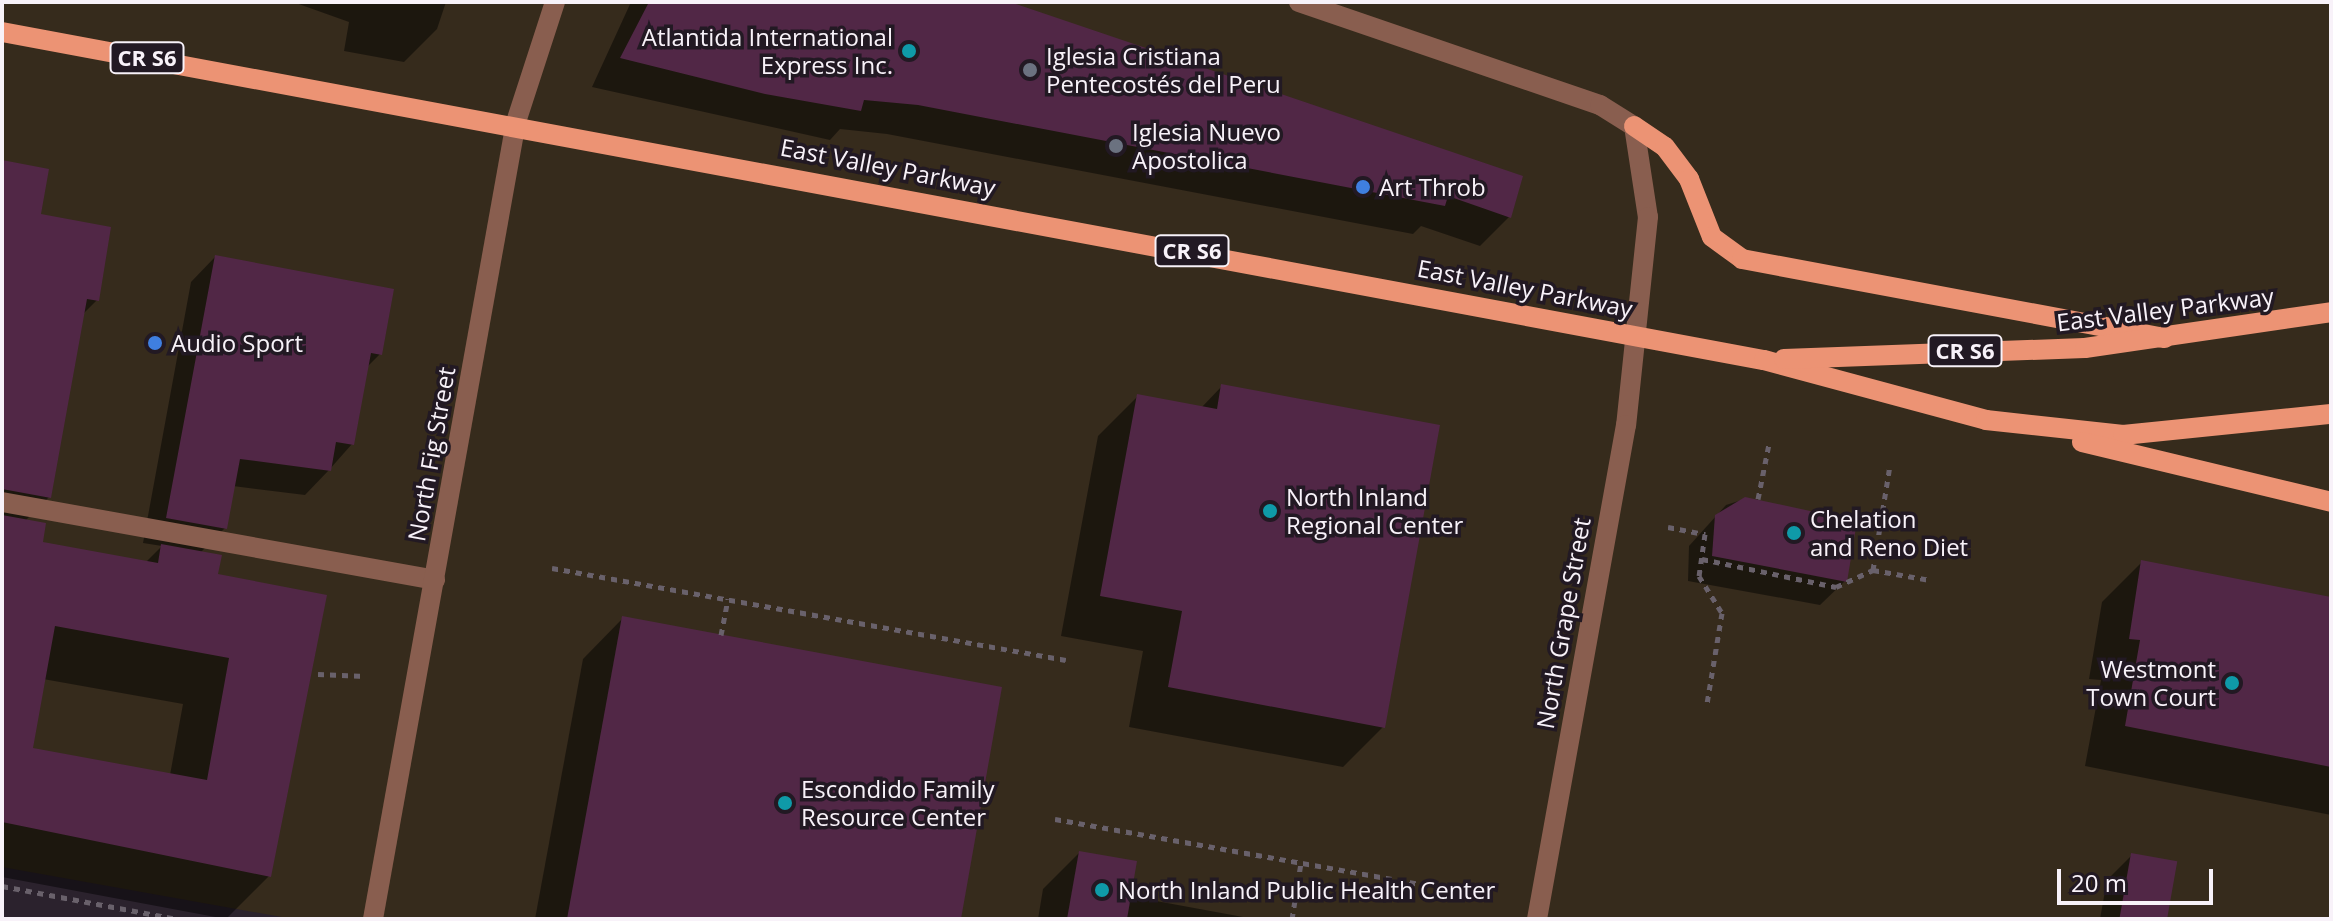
<!DOCTYPE html>
<meta charset="utf-8">
<style>
body{margin:0}
#map{position:relative;width:2333px;height:921px;overflow:hidden;background:#2b222d;font-family:"Open Sans",sans-serif}
div>[style]{position:absolute}
.commercial>*{inset:0;background:#362b1c}
.shadow>*{inset:0;background:#0007}
.building>*{inset:0;background:#512746;transform-origin:0 0}
.path>*{height:5px;margin-top:-2.5px;transform-origin:0;background:repeating-linear-gradient(90deg,#69616b 0 6px,transparent 0 12px)}
.service>*{height:20px;margin:-10px;padding:0 10px;transform-origin:10px;border-radius:10px;background:#895e4f}
.minor>*{height:20px;margin:-10px;padding:0 10px;transform-origin:10px;border-radius:10px;background:#895e4f}
.tertiary>*{height:20px;margin:-10px;padding:0 10px;transform-origin:10px;border-radius:10px;background:#895e4f}
.primary>*{height:20px;margin:-10px;padding:0 10px;transform-origin:10px;border-radius:10px;background:#ec9374}
.dots>*{width:22px;height:22px;translate:-50% -50%;box-sizing:border-box;border:4px solid #221923;border-radius:50%}
span{translate:-50% -50%;white-space:nowrap;text-align:center;line-height:1.15;-webkit-text-stroke:7px #221923;paint-order:stroke}
.shield-label span{padding:2px 6px;background:#221923;border:2px solid;border-radius:6px;-webkit-text-stroke-width:0}
.shield-label{font-size:22px;color:#f8f2f9;font-weight:700}
.poi-label{font-size:24px;color:#f8f2f9}
.right{translate:-100% -50%;text-align:right}
.left{translate:0 -50%;text-align:left}
.street-label{font-size:24px;color:#f8f2f9}
.frame{position:absolute;inset:0;border:4px solid #f8f2f9;pointer-events:none}
.scale{position:absolute;left:2057px;top:869px;width:156px;height:36px;box-sizing:border-box;border:4px solid #f8f2f9;border-top:0;padding-left:10px;font-size:24px;line-height:28px;white-space:nowrap;color:#f8f2f9;-webkit-text-stroke:6px #221923;paint-order:stroke}
</style>
<div id="map">
<div class="commercial">
<i style="clip-path:polygon(2px 2px,2331px 2px,2331px 919px,293px 919px,2px 867px)"></i>
</div>
<div class="shadow">
<i style="clip-path:polygon(293px 2px,446px 2px,437px 29px,404px 62px,344px 51px,349px 22px)"></i>
<i style="clip-path:polygon(631px 2px,999px 2px,1509px 217px,1480px 246px,1421px 226px,1413px 234px,887px 134px,840px 129px,830px 140px,592px 87px)"></i>
<i style="clip-path:polygon(evenodd,2px 162px,97px 300px,82px 315px,49px 497px,25px 521px,40px 544px,145px 563px,162px 546px,143px 543px,191px 282px,215px 257px,380px 354px,366px 368px,352px 444px,329px 470px,305px 495px,233px 486px,225px 528px,200px 553px,215px 576px,269px 876px,226px 919px,2px 877px,2px 162px,43px 679px,183px 704px,170px 775px,31px 749px,43px 679px)"></i>
<i style="clip-path:polygon(1222px 386px,1383px 727px,1343px 767px,1129px 727px,1143px 651px,1061px 636px,1098px 436px,1138px 396px,1201px 408px)"></i>
<i style="clip-path:polygon(1745px 499px,1845px 581px,1820px 605px,1688px 581px,1689px 546px,1726px 505px)"></i>
<i style="clip-path:polygon(2142px 562px,2331px 599px,2331px 815px,2085px 766px,2101px 680px,2089px 679px,2102px 602px)"></i>
<i style="clip-path:polygon(623px 618px,959px 919px,535px 919px,583px 659px)"></i>
<i style="clip-path:polygon(1079px 853px,1129px 896px,1254px 919px,1038px 919px,1043px 889px)"></i>
<i style="clip-path:polygon(2132px 855px,2167px 919px,2100px 919px,2107px 880px)"></i>
</div>
<div class="building">
<i style="clip-path:polygon(649px 2px,1010px 2px,1523px 176px,1511px 218px,1448px 196px,1445px 206px,918px 105px,864px 100px,861px 111px,765px 94px,620px 58px)"></i>
<i style="clip-path:polygon(2px 160px,49px 169px,41px 214px,111px 227px,99px 301px,87px 299px,51px 498px,2px 489px)"></i>
<i style="clip-path:polygon(215px 255px,394px 289px,382px 355px,371px 353px,354px 445px,336px 442px,331px 471px,240px 459px,227px 529px,166px 518px)"></i>
<i style="clip-path:polygon(1221px 384px,1440px 425px,1385px 728px,1168px 687px,1182px 611px,1100px 596px,1137px 394px,1217px 409px)"></i>
<i style="clip-path:polygon(1745px 497px,1857px 521px,1847px 582px,1712px 556px,1715px 515px)"></i>
<i style="clip-path:polygon(evenodd,2px 515px,46px 523px,43px 542px,158px 563px,161px 544px,222px 555px,218px 574px,327px 595px,271px 877px,2px 822px,2px 515px,55px 626px,229px 658px,207px 780px,33px 748px,55px 626px)"></i>
<i style="clip-path:polygon(2141px 560px,2331px 597px,2331px 767px,2125px 726px,2140px 640px,2129px 639px)"></i>
<i style="clip-path:polygon(622px 616px,1002px 687px,961px 919px,567px 919px)"></i>
<i style="clip-path:polygon(1079px 851px,1137px 861px,1127px 919px,1067px 919px)"></i>
<i style="left:2131px;top:853px;width:47px;height:67px;rotate:10deg"></i>
</div>
<div class="path">
<i style="left:1758px;top:499px;width:56px;rotate:-78.7deg"></i>
<i style="left:1668px;top:527px;width:38px;rotate:11deg"></i>
<i style="left:1705px;top:534px;width:42px;rotate:98.1deg"></i>
<i style="left:1699px;top:576px;width:44px;rotate:58.1deg"></i>
<i style="left:1722px;top:613px;width:92px;rotate:99.4deg"></i>
<i style="left:1702px;top:559px;width:137px;rotate:11.8deg"></i>
<i style="left:1836px;top:587px;width:41px;rotate:-24.7deg"></i>
<i style="left:1873px;top:570px;width:58px;rotate:10deg"></i>
<i style="left:552px;top:568px;width:522px;rotate:10.15deg"></i>
<i style="left:1873px;top:570px;width:106px;rotate:-80.8deg"></i>
<i style="left:721px;top:635px;width:37px;rotate:-79deg"></i>
<i style="left:318px;top:674px;width:47px;rotate:2.4deg"></i>
<i style="left:1055px;top:819px;width:382px;rotate:10.1deg"></i>
<i style="left:2px;top:886px;width:178px;rotate:10.7deg"></i>
<i style="left:1292px;top:919px;width:57px;rotate:-80.9deg"></i>
</div>
<div class="service">
<i style="left:2px;top:502px;width:440px;rotate:10.2deg"></i>
</div>
<div class="minor">
<i style="left:1299px;top:2px;width:318px;rotate:18.9deg"></i>
<i style="left:1600px;top:105px;width:40px;rotate:32deg"></i>
<i style="left:1634px;top:126px;width:92px;rotate:81.3deg"></i>
<i style="left:1648px;top:217px;width:209px;rotate:96deg"></i>
<i style="left:1626px;top:425px;width:502px;rotate:100.21deg"></i>
</div>
<div class="tertiary">
<i style="left:373px;top:919px;width:810px;rotate:-79.83deg"></i>
<i style="left:516px;top:122px;width:126px;rotate:-72deg"></i>
</div>
<div class="primary">
<i style="left:2px;top:32px;width:1792px;rotate:10.55deg"></i>
<i style="left:1764px;top:360px;width:230px;rotate:15.1deg"></i>
<i style="left:1986px;top:420px;width:138px;rotate:6.2deg"></i>
<i style="left:2123px;top:435px;width:209px;rotate:-5.8deg"></i>
<i style="left:1634px;top:126px;width:37px;rotate:34deg"></i>
<i style="left:1665px;top:147px;width:40px;rotate:53deg"></i>
<i style="left:1689px;top:179px;width:62px;rotate:68.4deg"></i>
<i style="left:1712px;top:237px;width:37px;rotate:36deg"></i>
<i style="left:1742px;top:259px;width:430px;rotate:10.6deg"></i>
<i style="left:1784px;top:359px;width:301px;rotate:-2.1deg"></i>
<i style="left:2085px;top:348px;width:249px;rotate:-8.3deg"></i>
<i style="left:2082px;top:442px;width:256px;rotate:13.5deg"></i>
</div>
<div class="dots">
<i style="left:909px;top:51px;background:#0f9aa8"></i>
<i style="left:1030px;top:70px;background:#6b7280"></i>
<i style="left:1116px;top:146px;background:#6b7280"></i>
<i style="left:1363px;top:187px;background:#3f7fe0"></i>
<i style="left:155px;top:343px;background:#3f7fe0"></i>
<i style="left:1270px;top:511px;background:#0f9aa8"></i>
<i style="left:1794px;top:533px;background:#0f9aa8"></i>
<i style="left:2232px;top:683px;background:#0f9aa8"></i>
<i style="left:785px;top:803px;background:#0f9aa8"></i>
<i style="left:1102px;top:890px;background:#0f9aa8"></i>
</div>
<div class="shield-label">
<span style="left:147px;top:58px">CR S6</span>
<span style="left:1192px;top:251px">CR S6</span>
<span style="left:1965px;top:351px">CR S6</span>
</div>
<div class="poi-label">
<span class="right" style="left:893px;top:51px">Atlantida International<br>Express Inc.</span>
<span class="left" style="left:1046px;top:70px">Iglesia Cristiana<br>Pentecostés del Peru</span>
<span class="left" style="left:1132px;top:146px">Iglesia Nuevo<br>Apostolica</span>
<span class="left" style="left:1379px;top:187px">Art Throb</span>
<span class="left" style="left:171px;top:343px">Audio Sport</span>
<span class="left" style="left:1286px;top:511px">North Inland<br>Regional Center</span>
<span class="left" style="left:1810px;top:533px">Chelation<br>and Reno Diet</span>
<span class="right" style="left:2216px;top:683px">Westmont<br>Town Court</span>
<span class="left" style="left:801px;top:803px">Escondido Family<br>Resource Center</span>
<span class="left" style="left:1118px;top:890px">North Inland Public Health Center</span>
</div>
<div class="street-label">
<span style="left:888px;top:167px;rotate:11deg">East Valley Parkway</span>
<span style="left:1525px;top:288px;rotate:11deg">East Valley Parkway</span>
<span style="left:2165px;top:309px;rotate:-7deg">East Valley Parkway</span>
<span style="left:431px;top:454px;rotate:-80deg">North Fig Street</span>
<span style="left:1563px;top:623px;rotate:-80deg">North Grape Street</span>
</div>
<div class="frame"></div>
<div class="scale">20 m</div>
</div>
